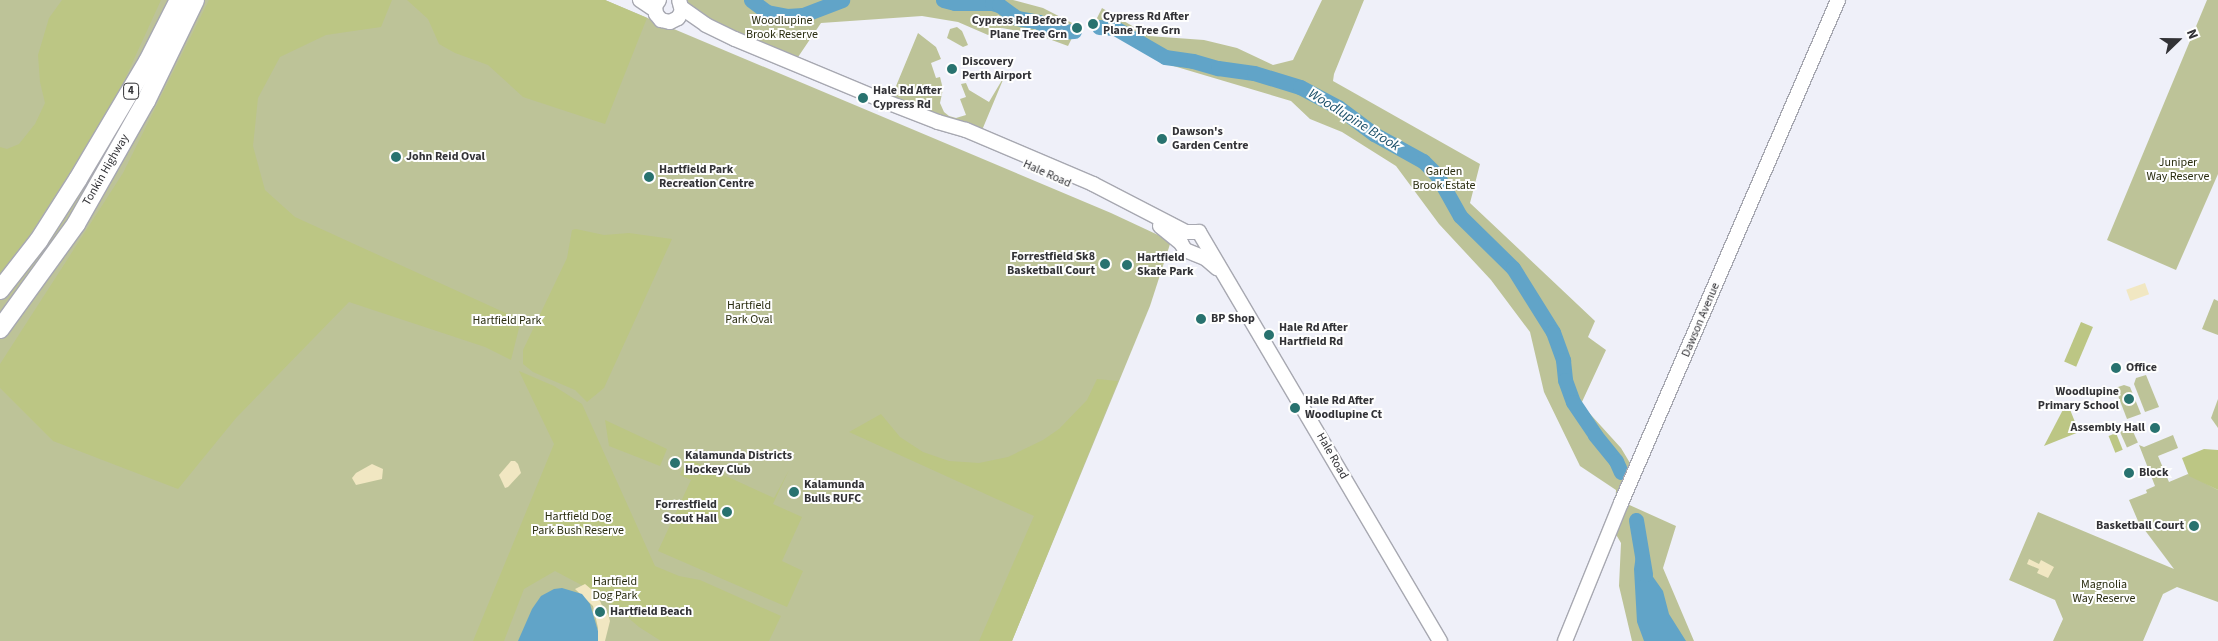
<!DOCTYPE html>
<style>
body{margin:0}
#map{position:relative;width:2218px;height:641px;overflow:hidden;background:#eff0f9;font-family:"Source Sans 3",sans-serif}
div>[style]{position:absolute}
.green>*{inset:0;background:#bdc398;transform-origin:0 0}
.forest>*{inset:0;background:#bcc684;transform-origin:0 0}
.sand>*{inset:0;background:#f1e7c2;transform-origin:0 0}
.water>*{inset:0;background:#61a4c8}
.river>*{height:15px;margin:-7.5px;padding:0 7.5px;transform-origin:7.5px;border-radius:7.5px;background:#61a4c8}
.roads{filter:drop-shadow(1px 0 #a7a8b1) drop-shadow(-1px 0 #a7a8b1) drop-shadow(0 1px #a7a8b1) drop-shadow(0 -1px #a7a8b1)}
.secondary>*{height:14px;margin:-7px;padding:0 7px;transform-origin:7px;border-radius:7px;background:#fff}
.highway>*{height:18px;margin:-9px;padding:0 9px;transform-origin:9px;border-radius:9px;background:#fff}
.dots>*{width:14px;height:14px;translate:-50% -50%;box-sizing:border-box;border:2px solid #fefefe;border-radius:50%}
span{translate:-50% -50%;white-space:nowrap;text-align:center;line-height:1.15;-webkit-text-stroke:4px #fefefe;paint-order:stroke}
.shield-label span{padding:1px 4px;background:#fefefe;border:1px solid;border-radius:4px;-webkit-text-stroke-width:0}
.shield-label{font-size:11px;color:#323236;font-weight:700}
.poi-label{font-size:12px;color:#323236;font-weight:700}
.left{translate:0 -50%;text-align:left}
.right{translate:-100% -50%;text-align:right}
.park-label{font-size:12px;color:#2a2d10}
.street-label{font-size:12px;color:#323236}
.water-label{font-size:14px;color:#194e68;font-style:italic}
.north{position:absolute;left:2153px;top:15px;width:50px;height:50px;-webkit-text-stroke:4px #fefefe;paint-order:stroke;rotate:68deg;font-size:14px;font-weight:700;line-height:20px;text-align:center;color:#323236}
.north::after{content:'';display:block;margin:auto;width:18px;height:22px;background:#323236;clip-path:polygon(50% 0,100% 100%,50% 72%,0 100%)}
</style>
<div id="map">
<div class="green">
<i style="clip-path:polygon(0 0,605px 0,1111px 213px,1171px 241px,1150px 306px,1012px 641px,0 641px)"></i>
<i style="clip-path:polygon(679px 0,1013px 0,1043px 8px,1078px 26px,1068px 46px,1038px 35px,1002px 28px,988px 35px,958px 22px,922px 16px,821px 23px,794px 63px,735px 39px)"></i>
<i style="clip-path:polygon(1322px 0,1364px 0,1334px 74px,1333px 81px,1480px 164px,1470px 203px,1595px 321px,1588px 337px,1606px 350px,1581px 404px,1621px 448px,1636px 473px,1625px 503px,1676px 526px,1663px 568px,1694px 641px,1632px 641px,1619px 586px,1621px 543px,1614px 531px,1616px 490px,1580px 466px,1544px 392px,1530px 332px,1491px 280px,1439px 224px,1396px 166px,1342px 132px,1310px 119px,1291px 101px,1160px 62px,1131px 45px,1096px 20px,1102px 8px,1149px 36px,1204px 40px,1237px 48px,1273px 65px,1293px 60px)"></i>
<i style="clip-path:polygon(2207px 0,2218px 0,2218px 174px,2176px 270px,2107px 240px)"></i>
<i style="clip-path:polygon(957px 27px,962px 31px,968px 45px,963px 47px,947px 38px,950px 29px)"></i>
<i style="clip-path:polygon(918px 33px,936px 47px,941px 59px,931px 63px,936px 78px,940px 77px,943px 89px,940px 103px,944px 112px,949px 116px,956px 118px,966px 115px,960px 99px,966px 97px,961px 84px,966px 83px,969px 90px,989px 102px,1005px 75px,980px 135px,889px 103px)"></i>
<i style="clip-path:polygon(2214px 299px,2218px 301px,2218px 335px,2202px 329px)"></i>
<i style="clip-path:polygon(2146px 375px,2159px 407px,2145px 412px,2134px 384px,2136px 378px)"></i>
<i style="clip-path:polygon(2124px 385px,2130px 387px,2141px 414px,2127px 419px,2115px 388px)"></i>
<i style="clip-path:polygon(2218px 399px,2218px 428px,2211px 418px)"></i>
<i style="left:2131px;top:427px;width:17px;height:12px;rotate:66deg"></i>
<i style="clip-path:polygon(2173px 435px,2178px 448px,2158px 456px,2169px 482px,2188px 474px,2218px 490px,2218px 602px,2177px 587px,2163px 594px,2143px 641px,2053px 641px,2063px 619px,2055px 600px,2009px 580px,2038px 512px,2174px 569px,2138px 521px,2129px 500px,2147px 493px,2146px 490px,2155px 486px,2139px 445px,2144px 447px)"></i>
</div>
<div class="forest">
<i style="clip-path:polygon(62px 0,161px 0,114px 103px,17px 255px,0 275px,0 147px,7px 149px,19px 144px,35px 124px,45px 103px,40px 82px,38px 55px,49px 18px)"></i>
<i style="clip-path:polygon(209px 0,392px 0,381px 27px,326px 35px,280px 57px,258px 98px,253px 146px,265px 190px,295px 217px,521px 320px,511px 360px,485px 347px,349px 302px,236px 418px,178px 489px,53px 441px,0 388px,0 364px,123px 173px)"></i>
<i style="clip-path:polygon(407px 0,605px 0,647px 18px,605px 124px,523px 97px,488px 65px,455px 53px,439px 44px,428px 19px)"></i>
<i style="clip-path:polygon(576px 229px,604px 235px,629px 233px,672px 239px,604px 388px,587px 402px,575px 390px,533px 372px,523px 364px,523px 350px,567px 258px,572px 230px)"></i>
<i style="left:2081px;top:322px;width:13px;height:43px;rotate:23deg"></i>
<i style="clip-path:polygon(519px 371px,554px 386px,582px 404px,655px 566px,679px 576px,700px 580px,781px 616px,769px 641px,661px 641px,639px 627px,604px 597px,555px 571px,524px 589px,504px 641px,473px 641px,554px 444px)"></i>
<i style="clip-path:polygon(1097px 379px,1118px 381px,1012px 641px,979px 641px,1034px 516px,849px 432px,881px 414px,900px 437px,923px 452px,949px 461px,979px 463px,1008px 457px,1043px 440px,1059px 429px,1087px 400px)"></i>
<i style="clip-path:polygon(2067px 402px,2079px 432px,2044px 446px)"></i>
<i style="clip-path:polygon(605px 420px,667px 449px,660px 466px,609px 446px)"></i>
<i style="left:2116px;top:433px;width:18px;height:8px;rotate:68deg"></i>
<i style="clip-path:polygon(2204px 449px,2218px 450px,2218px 490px,2189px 476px,2182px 458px)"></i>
<i style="clip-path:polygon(687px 458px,774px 498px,789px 470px,773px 504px,802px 517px,782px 561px,803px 571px,787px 607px,658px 551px,691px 480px,680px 475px)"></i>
</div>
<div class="sand">
<i style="left:2145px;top:283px;width:12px;height:20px;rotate:70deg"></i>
<i style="clip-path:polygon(511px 461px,515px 461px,518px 464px,521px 473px,508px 487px,505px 488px,499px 475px)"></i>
<i style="clip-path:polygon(372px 464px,383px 469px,382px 479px,356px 485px,352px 478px,356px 473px)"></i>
<i style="clip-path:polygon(2029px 559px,2039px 564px,2041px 560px,2054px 567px,2048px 578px,2037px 573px,2039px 569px,2027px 564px)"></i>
<i style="clip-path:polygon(585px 584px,597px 594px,604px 610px,608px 614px,610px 621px,605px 641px,595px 641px,598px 628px,593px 606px,575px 589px)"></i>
</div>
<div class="water">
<i style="clip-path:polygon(1645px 553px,1651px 574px,1663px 591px,1669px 614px,1686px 641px,1644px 641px,1637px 622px,1634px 569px,1636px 555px)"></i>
<i style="clip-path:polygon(562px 588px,582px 594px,590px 604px,598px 631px,598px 641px,518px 641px,532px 609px,541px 596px,554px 589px)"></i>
</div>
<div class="river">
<i style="left:751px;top:0;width:20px;rotate:37deg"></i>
<i style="left:767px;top:12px;width:20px;rotate:11deg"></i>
<i style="left:787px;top:16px;width:16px;rotate:-4deg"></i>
<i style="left:803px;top:15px;width:42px;rotate:-21deg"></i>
<i style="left:943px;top:0;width:12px;rotate:14deg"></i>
<i style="left:955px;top:3px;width:37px"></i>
<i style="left:992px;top:3px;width:7px;rotate:16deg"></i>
<i style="left:999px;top:5px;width:22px;rotate:36deg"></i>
<i style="left:1017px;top:18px;width:22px;rotate:10deg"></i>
<i style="left:1039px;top:22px;width:21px;rotate:29deg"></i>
<i style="left:1057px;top:32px;width:17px;rotate:-3deg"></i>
<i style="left:1099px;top:27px;width:16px;rotate:4deg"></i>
<i style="left:1115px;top:28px;width:58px;rotate:30.1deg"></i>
<i style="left:1165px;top:57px;width:28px;rotate:8deg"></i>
<i style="left:1193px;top:61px;width:26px;rotate:16deg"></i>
<i style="left:1218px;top:68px;width:36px;rotate:8deg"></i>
<i style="left:1254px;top:73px;width:48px;rotate:16.9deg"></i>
<i style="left:1300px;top:87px;width:43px;rotate:27.8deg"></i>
<i style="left:1338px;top:107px;width:45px;rotate:36.9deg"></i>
<i style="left:1374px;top:134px;width:56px;rotate:28.9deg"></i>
<i style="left:1423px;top:161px;width:20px;rotate:45deg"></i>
<i style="left:1437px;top:175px;width:47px;rotate:60.7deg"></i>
<i style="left:1460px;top:216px;width:74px;rotate:44.5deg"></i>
<i style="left:1513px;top:268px;width:75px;rotate:58deg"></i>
<i style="left:1553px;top:332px;width:30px;rotate:70deg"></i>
<i style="left:1563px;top:360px;width:20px;rotate:84deg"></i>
<i style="left:1565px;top:380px;width:23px;rotate:70deg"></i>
<i style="left:1573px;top:402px;width:40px;rotate:56deg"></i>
<i style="left:1595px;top:435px;width:33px;rotate:51deg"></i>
<i style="left:1616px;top:461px;width:12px;rotate:66deg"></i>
<i style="left:1636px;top:520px;width:55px;rotate:80.5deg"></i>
</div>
<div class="roads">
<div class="secondary">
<i style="left:640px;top:0;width:18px;rotate:34deg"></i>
<i style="left:659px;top:0;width:7px;rotate:124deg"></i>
<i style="left:655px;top:6px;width:8px;rotate:83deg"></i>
<i style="left:656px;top:14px;width:8px;rotate:50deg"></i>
<i style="left:661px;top:20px;width:9px;rotate:13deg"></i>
<i style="left:670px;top:22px;width:9px;rotate:-27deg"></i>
<i style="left:678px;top:18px;width:8px;rotate:-60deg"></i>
<i style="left:682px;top:11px;width:11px;rotate:-105deg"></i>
<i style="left:682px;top:8px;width:29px;rotate:35deg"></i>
<i style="left:706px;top:25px;width:32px;rotate:26deg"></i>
<i style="left:735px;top:39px;width:161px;rotate:22.6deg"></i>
<i style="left:884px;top:101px;width:58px;rotate:21.3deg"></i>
<i style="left:938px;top:122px;width:29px;rotate:16deg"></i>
<i style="left:966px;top:130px;width:138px;rotate:23deg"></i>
<i style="left:1093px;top:184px;width:105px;rotate:27.3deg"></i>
<i style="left:1186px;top:232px;width:13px"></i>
<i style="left:1199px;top:232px;width:475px;rotate:59.5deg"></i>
<i style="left:1160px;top:226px;width:27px;rotate:39deg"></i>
<i style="left:1181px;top:243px;width:8px;rotate:60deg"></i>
<i style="left:1185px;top:250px;width:22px;rotate:22deg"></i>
<i style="left:1205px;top:258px;width:16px;rotate:40deg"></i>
<i style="left:1565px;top:641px;width:149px;rotate:-67.9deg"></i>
<i style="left:1621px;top:503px;width:548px;rotate:-66.66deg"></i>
</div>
<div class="highway">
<i style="left:0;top:290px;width:63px;rotate:-52deg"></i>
<i style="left:39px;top:240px;width:72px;rotate:-57.4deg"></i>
<i style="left:78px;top:179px;width:137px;rotate:-59.3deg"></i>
<i style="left:148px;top:61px;width:68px;rotate:-63.1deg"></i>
<i style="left:0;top:329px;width:130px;rotate:-54.1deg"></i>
<i style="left:76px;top:224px;width:142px;rotate:-60.4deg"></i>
<i style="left:146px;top:101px;width:112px;rotate:-64.1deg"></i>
</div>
</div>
<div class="dots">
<i style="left:1093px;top:24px;background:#28726f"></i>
<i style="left:1077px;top:28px;background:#28726f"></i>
<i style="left:952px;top:69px;background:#28726f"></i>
<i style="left:863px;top:98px;background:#28726f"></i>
<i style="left:1162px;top:139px;background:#28726f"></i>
<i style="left:396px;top:157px;background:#28726f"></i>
<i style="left:649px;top:177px;background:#28726f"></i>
<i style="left:1105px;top:264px;background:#28726f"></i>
<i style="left:1127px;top:265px;background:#28726f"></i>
<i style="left:1201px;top:319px;background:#28726f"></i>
<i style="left:1269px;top:335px;background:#28726f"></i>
<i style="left:2116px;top:368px;background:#28726f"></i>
<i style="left:2129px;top:399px;background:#28726f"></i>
<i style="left:1295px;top:408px;background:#28726f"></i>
<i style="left:2155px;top:428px;background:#28726f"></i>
<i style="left:675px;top:463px;background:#28726f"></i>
<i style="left:2129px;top:473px;background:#28726f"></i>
<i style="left:794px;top:492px;background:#28726f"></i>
<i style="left:727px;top:512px;background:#28726f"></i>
<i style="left:2194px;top:526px;background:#28726f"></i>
<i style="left:600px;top:612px;background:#28726f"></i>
</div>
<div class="shield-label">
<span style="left:131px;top:91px">4</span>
</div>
<div class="poi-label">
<span class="left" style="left:1103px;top:24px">Cypress Rd After<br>Plane Tree Grn</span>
<span class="right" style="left:1067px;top:28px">Cypress Rd Before<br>Plane Tree Grn</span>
<span class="left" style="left:962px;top:69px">Discovery<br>Perth Airport</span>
<span class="left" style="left:873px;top:98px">Hale Rd After<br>Cypress Rd</span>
<span class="left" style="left:1172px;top:139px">Dawson's<br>Garden Centre</span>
<span class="left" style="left:406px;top:157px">John Reid Oval</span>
<span class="left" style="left:659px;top:177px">Hartfield Park<br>Recreation Centre</span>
<span class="right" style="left:1095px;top:264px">Forrestfield Sk8<br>Basketball Court</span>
<span class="left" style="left:1137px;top:265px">Hartfield<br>Skate Park</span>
<span class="left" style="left:1211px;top:319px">BP Shop</span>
<span class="left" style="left:1279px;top:335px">Hale Rd After<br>Hartfield Rd</span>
<span class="left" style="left:2126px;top:368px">Office</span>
<span class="right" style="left:2119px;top:399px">Woodlupine<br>Primary School</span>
<span class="left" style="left:1305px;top:408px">Hale Rd After<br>Woodlupine Ct</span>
<span class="right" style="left:2145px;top:428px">Assembly Hall</span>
<span class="left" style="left:685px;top:463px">Kalamunda Districts<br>Hockey Club</span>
<span class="left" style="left:2139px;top:473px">Block</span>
<span class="left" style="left:804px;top:492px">Kalamunda<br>Bulls RUFC</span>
<span class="right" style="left:717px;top:512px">Forrestfield<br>Scout Hall</span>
<span class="right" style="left:2184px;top:526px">Basketball Court</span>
<span class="left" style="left:610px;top:612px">Hartfield Beach</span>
</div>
<div class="park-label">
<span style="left:782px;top:28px">Woodlupine<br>Brook Reserve</span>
<span style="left:2178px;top:170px">Juniper<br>Way Reserve</span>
<span style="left:1444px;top:179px">Garden<br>Brook Estate</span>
<span style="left:749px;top:313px">Hartfield<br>Park Oval</span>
<span style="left:507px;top:321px">Hartfield Park</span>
<span style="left:578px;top:524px">Hartfield Dog<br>Park Bush Reserve</span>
<span style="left:615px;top:589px">Hartfield<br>Dog Park</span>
<span style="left:2104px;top:592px">Magnolia<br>Way Reserve</span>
</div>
<div class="street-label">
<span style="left:106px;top:170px;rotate:-60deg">Tonkin Highway</span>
<span style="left:1047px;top:174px;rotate:24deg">Hale Road</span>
<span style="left:1701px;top:320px;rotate:-67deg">Dawson Avenue</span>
<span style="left:1332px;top:456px;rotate:60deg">Hale Road</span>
</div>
<div class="water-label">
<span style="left:1354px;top:120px;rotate:32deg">Woodlupine Brook</span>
</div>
<div class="north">N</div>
</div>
